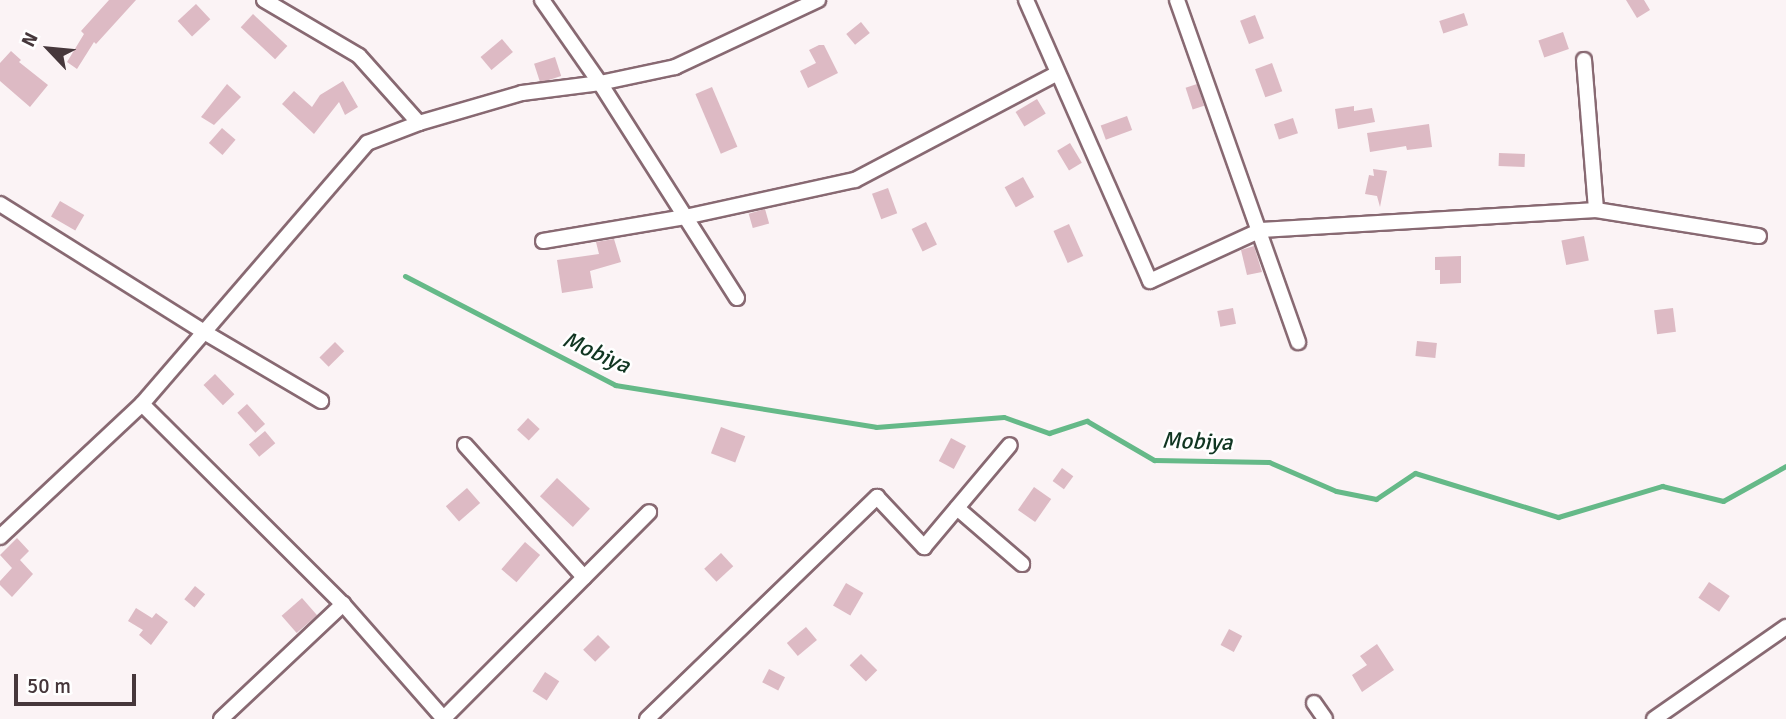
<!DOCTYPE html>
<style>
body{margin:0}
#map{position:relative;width:1786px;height:719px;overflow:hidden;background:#fbf3f5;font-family:Signika,sans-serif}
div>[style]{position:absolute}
.stream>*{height:5px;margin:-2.5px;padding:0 2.5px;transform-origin:2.5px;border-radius:2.5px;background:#65b988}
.building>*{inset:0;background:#ddbac4;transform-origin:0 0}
.roads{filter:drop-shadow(2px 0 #886972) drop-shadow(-2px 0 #886972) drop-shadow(0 2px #886972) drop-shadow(0 -2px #886972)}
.street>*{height:14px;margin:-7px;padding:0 7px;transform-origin:7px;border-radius:7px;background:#fff}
span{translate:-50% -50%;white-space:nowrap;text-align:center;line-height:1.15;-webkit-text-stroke:5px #fff;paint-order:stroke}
.water-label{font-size:23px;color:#113622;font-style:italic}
.north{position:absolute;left:14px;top:14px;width:70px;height:70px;-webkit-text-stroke:5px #fff;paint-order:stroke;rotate:296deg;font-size:19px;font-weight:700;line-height:28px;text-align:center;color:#46373b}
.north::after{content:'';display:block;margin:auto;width:24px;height:32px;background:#46373b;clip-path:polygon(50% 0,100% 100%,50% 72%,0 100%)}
.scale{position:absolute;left:14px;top:674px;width:122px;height:32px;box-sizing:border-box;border:4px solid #46373b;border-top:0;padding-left:9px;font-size:21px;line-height:24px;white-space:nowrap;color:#46373b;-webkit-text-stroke:5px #fff;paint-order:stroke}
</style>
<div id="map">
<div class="stream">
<i style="left:405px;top:276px;width:237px;rotate:27.4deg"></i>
<i style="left:615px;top:385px;width:264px;rotate:9.1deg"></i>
<i style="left:876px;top:427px;width:128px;rotate:-4.5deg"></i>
<i style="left:1004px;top:417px;width:48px;rotate:19.6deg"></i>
<i style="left:1049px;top:433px;width:40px;rotate:-18deg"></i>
<i style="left:1087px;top:421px;width:78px;rotate:30.2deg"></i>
<i style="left:1154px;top:460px;width:115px;rotate:1deg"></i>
<i style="left:1269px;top:462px;width:73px;rotate:23.4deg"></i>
<i style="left:1336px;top:491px;width:41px;rotate:11.3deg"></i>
<i style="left:1376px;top:499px;width:47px;rotate:-33.7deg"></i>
<i style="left:1415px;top:473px;width:150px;rotate:17.1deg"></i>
<i style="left:1558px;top:517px;width:109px;rotate:-16.6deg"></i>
<i style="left:1662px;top:486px;width:63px;rotate:13.8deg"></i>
<i style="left:1723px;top:501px;width:72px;rotate:-29.1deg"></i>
</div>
<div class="building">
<i style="clip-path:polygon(109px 0,136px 0,96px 44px,94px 42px,77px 69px,67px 62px,84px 34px,81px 31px)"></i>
<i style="clip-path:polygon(1626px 0,1644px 0,1650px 10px,1637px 18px)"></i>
<i style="left:196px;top:4px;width:21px;height:25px;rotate:47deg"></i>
<i style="left:1464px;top:13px;width:13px;height:26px;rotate:72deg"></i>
<i style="left:253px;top:14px;width:47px;height:18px;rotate:43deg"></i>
<i style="left:1255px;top:15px;width:25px;height:16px;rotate:69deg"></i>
<i style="left:861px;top:22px;width:14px;height:19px;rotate:51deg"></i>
<i style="left:1563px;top:32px;width:18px;height:26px;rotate:71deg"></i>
<i style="left:502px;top:39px;width:17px;height:28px;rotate:50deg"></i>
<i style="clip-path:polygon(819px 45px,824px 45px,838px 73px,808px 88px,800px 71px,816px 63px,809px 50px)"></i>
<i style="clip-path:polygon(11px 51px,21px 60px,19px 62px,48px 85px,30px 107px,0 81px,0 63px)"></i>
<i style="left:555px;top:57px;width:20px;height:22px;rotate:72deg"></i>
<i style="left:1272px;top:63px;width:30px;height:18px;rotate:70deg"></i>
<i style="clip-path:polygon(343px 81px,358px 107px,345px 115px,339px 102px,314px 134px,282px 104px,294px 91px,312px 107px,320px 95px)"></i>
<i style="clip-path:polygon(227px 84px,241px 97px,214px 125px,201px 117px)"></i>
<i style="left:1197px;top:84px;width:23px;height:12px;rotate:72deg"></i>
<i style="left:712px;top:87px;width:65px;height:18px;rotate:67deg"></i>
<i style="left:1037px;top:99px;width:17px;height:25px;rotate:59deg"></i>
<i style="clip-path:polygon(1354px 106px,1354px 111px,1372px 108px,1375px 122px,1338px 129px,1335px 109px)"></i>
<i style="left:1127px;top:116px;width:15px;height:28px;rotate:70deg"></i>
<i style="left:1293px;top:118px;width:16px;height:20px;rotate:72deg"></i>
<i style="clip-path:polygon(1429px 124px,1432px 147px,1407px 150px,1406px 146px,1370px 152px,1367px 133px)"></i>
<i style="left:222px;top:128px;width:18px;height:20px;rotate:41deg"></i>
<i style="left:1070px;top:143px;width:23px;height:15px;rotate:59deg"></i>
<i style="left:1499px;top:153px;width:26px;height:13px;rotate:2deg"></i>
<i style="clip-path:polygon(1373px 169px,1387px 171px,1380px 207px,1377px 196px,1365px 194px,1369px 175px,1374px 176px)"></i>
<i style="left:1023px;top:177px;width:23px;height:21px;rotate:61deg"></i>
<i style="left:888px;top:188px;width:27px;height:17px;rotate:70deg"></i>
<i style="left:60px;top:201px;width:28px;height:18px;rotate:30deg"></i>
<i style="left:765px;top:209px;width:15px;height:17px;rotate:74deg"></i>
<i style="left:926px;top:222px;width:25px;height:16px;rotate:64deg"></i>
<i style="left:1069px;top:224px;width:35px;height:17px;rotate:66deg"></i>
<i style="left:1584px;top:236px;width:25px;height:23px;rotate:79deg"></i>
<i style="clip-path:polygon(614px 239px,621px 262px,590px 271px,593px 288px,562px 293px,557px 260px,599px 254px,596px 242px)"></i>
<i style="clip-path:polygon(1254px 246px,1262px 272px,1247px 275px,1241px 250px)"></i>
<i style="clip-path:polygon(1461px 256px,1461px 283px,1440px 284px,1440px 270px,1435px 270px,1435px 257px)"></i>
<i style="left:1233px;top:308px;width:16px;height:16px;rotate:79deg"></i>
<i style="left:1673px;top:308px;width:24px;height:19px;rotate:83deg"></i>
<i style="left:1417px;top:341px;width:20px;height:15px;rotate:6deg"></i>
<i style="left:335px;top:342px;width:13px;height:22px;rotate:45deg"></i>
<i style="left:215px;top:374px;width:28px;height:16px;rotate:46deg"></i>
<i style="left:247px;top:404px;width:27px;height:13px;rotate:48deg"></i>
<i style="left:528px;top:418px;width:16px;height:16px;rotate:43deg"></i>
<i style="left:721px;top:427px;width:26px;height:28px;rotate:21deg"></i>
<i style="left:265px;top:431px;width:16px;height:21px;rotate:50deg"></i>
<i style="left:951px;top:438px;width:17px;height:26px;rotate:28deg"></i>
<i style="left:1062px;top:468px;width:14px;height:16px;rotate:36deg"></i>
<i style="left:557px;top:478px;width:45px;height:25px;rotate:43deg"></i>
<i style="left:1034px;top:487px;width:21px;height:28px;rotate:35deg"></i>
<i style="left:467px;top:488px;width:20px;height:28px;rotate:49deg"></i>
<i style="clip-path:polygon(17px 538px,29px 551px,20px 560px,33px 574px,12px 597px,0 585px,0 581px,12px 568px,0 555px)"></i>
<i style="left:525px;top:542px;width:20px;height:36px;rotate:41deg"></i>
<i style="left:721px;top:553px;width:18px;height:23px;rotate:47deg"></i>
<i style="left:1709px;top:582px;width:25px;height:19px;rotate:34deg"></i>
<i style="left:846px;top:583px;width:20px;height:26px;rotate:30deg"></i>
<i style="left:195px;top:586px;width:13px;height:17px;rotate:39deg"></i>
<i style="left:302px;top:598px;width:23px;height:27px;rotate:49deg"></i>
<i style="clip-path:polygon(136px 608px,152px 618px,156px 613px,168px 622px,151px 645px,139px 635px,143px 630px,128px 621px)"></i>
<i style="left:806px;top:627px;width:17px;height:25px;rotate:50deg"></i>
<i style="left:1229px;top:629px;width:15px;height:18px;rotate:28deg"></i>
<i style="left:598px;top:635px;width:17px;height:21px;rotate:45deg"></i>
<i style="clip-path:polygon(1377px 644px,1394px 670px,1362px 692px,1352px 675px,1367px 665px,1360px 656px)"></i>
<i style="left:861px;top:654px;width:23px;height:16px;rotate:45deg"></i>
<i style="left:769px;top:669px;width:18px;height:15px;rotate:27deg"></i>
<i style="left:545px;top:672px;width:17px;height:23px;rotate:33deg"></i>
</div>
<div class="roads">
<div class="street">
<i style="left:264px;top:0;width:110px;rotate:30.5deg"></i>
<i style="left:359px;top:56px;width:90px;rotate:48.2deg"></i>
<i style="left:542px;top:0;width:101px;rotate:55.1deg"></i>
<i style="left:600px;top:83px;width:255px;rotate:57.5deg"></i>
<i style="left:1026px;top:0;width:307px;rotate:66.2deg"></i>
<i style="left:1150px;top:281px;width:122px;rotate:-24.7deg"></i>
<i style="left:1261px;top:230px;width:336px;rotate:-3.4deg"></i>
<i style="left:1596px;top:210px;width:165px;rotate:9.1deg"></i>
<i style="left:1177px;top:0;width:363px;rotate:70.5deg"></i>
<i style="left:1584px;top:60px;width:150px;rotate:85.4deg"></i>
<i style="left:0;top:204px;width:241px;rotate:32.1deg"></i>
<i style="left:204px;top:332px;width:136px;rotate:30.5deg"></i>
<i style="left:543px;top:241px;width:144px;rotate:-9.6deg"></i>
<i style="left:685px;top:217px;width:174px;rotate:-12.3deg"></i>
<i style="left:855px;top:180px;width:229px;rotate:-27.8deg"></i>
<i style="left:142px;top:404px;width:284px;rotate:44.9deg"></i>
<i style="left:343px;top:604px;width:153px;rotate:48.7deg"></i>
<i style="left:465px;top:445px;width:178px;rotate:48deg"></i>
<i style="left:957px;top:508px;width:86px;rotate:40.7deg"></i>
<i style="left:0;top:537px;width:195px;rotate:-43.1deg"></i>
<i style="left:142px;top:404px;width:345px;rotate:-49.2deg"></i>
<i style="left:367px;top:143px;width:56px;rotate:-21deg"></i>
<i style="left:419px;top:123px;width:107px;rotate:-16.2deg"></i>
<i style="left:522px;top:93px;width:79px;rotate:-7.3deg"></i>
<i style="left:600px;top:83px;width:77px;rotate:-12deg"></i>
<i style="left:675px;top:67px;width:158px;rotate:-25.1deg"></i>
<i style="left:1314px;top:703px;width:19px;rotate:55deg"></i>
<i style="left:221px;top:719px;width:168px;rotate:-43.3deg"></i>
<i style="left:443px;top:719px;width:292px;rotate:-45.1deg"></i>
<i style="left:647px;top:719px;width:320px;rotate:-44deg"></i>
<i style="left:877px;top:497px;width:69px;rotate:46.8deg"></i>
<i style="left:924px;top:547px;width:133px;rotate:-49.9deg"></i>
<i style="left:1654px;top:719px;width:161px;rotate:-34.9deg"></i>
</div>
</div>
<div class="water-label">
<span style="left:596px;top:353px;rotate:24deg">Mobiya</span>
<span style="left:1197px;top:442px;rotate:2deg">Mobiya</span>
</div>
<div class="north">N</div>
<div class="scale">50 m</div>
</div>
